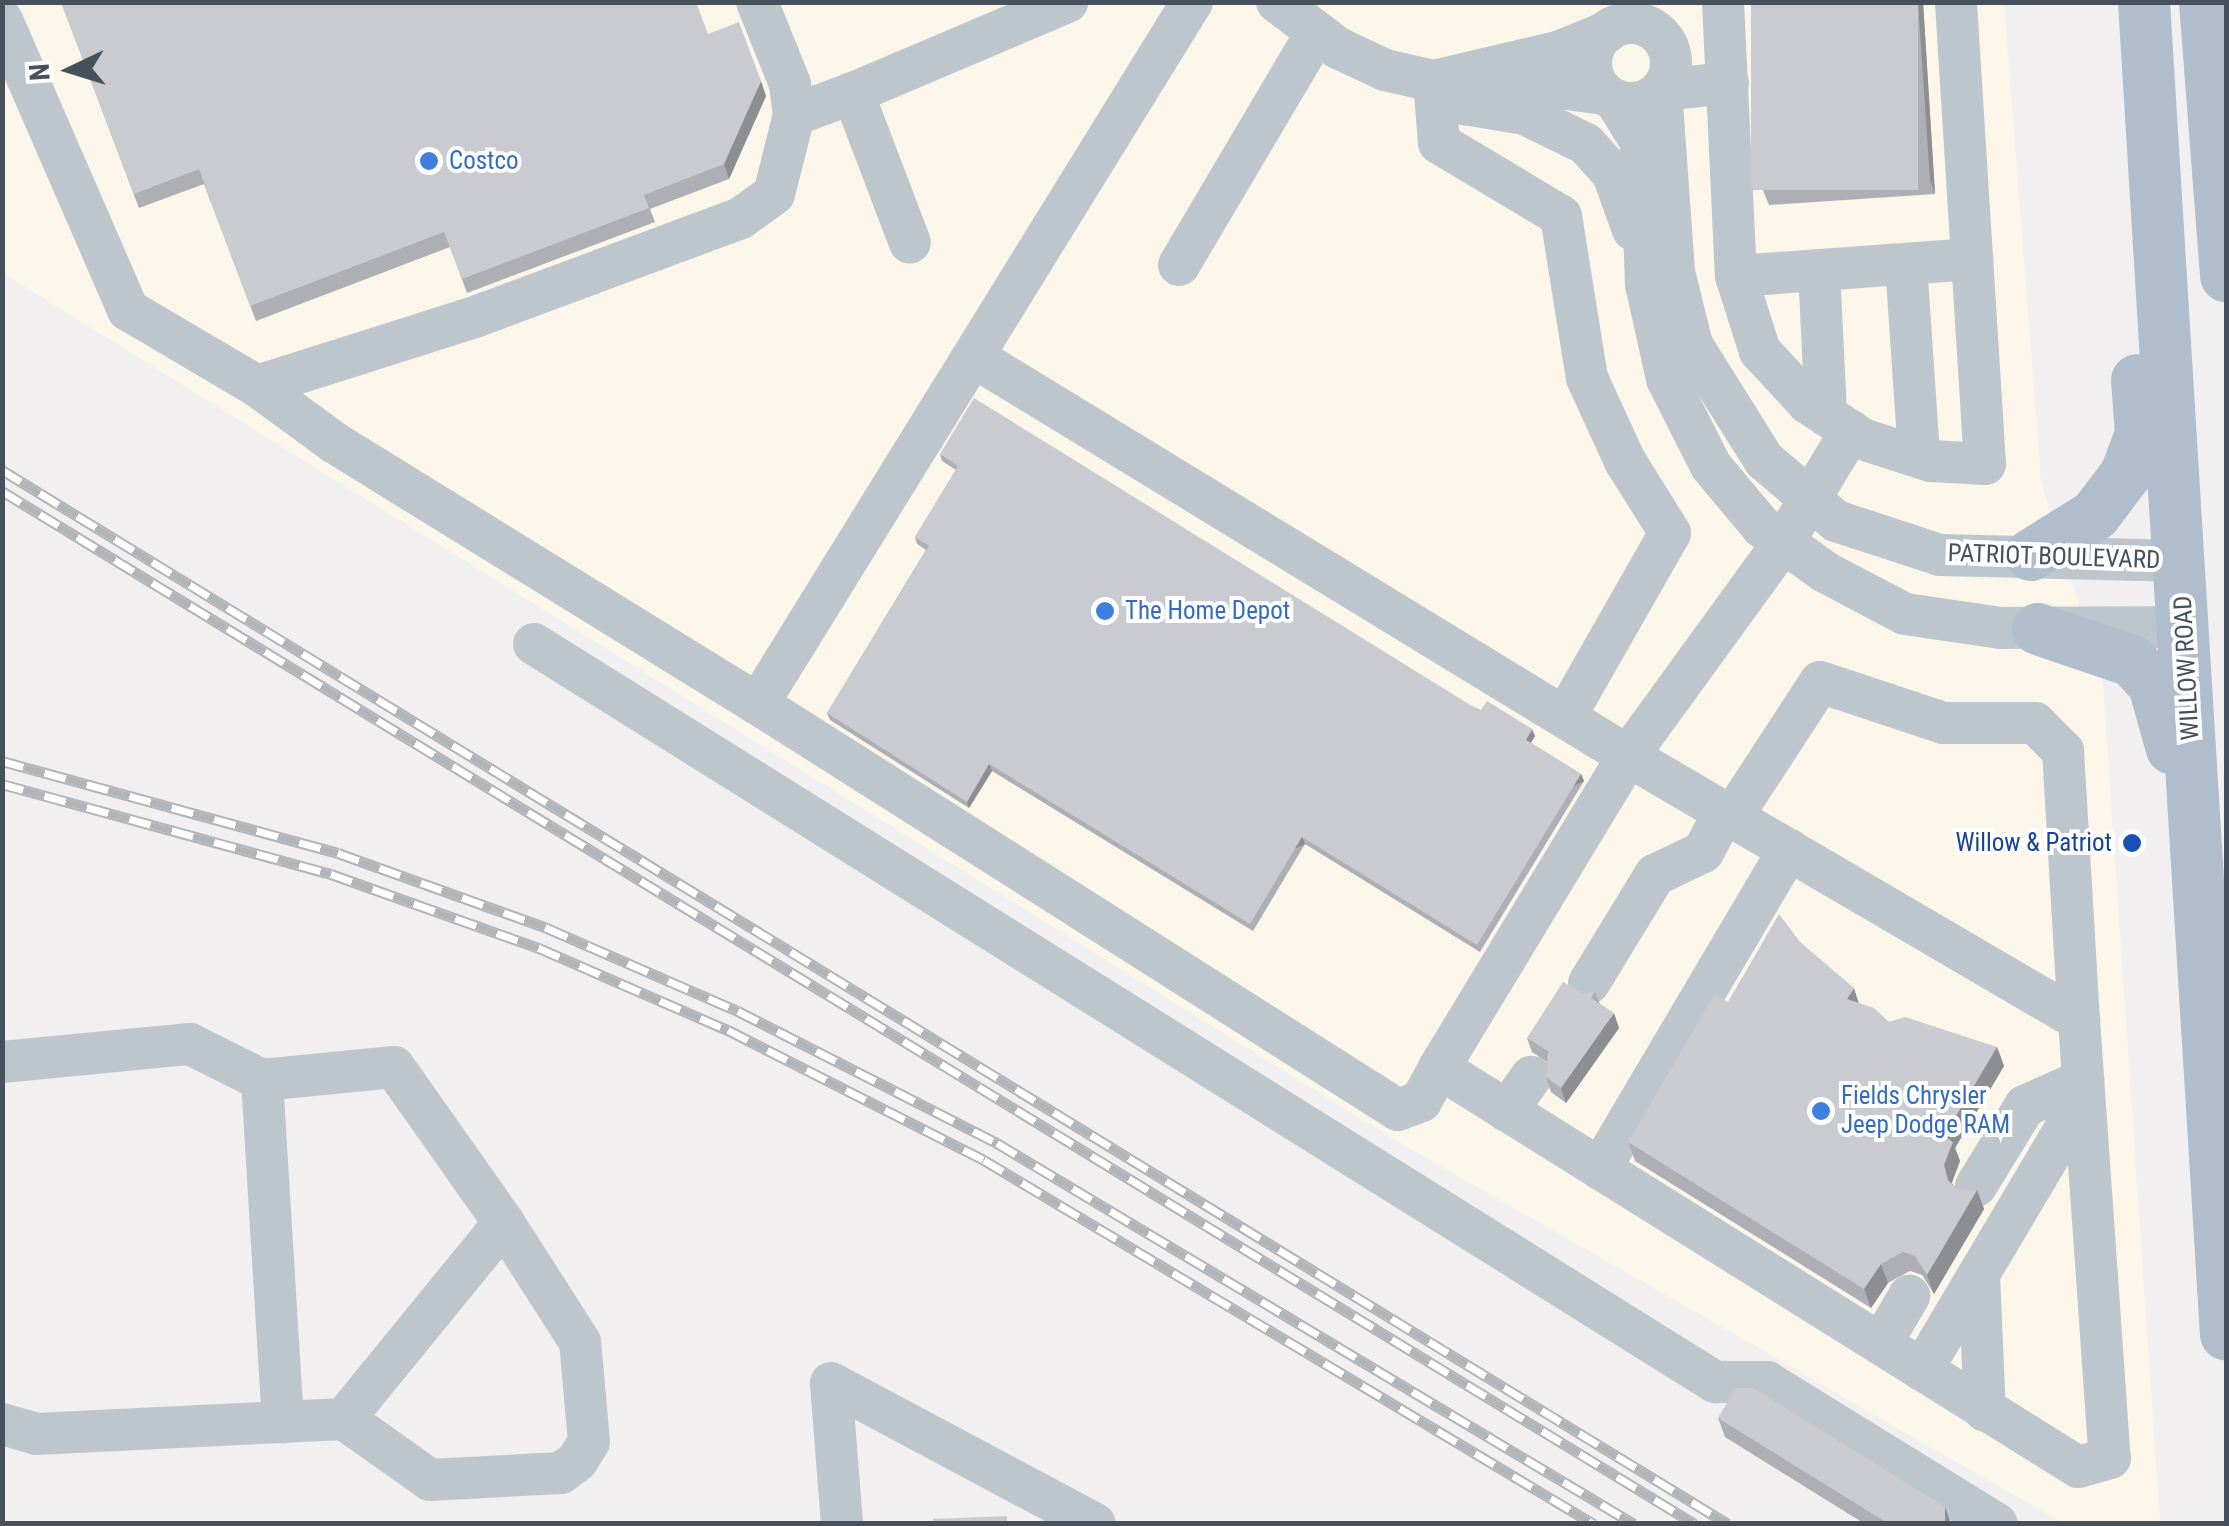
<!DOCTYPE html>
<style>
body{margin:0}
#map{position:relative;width:2229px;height:1526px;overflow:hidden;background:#f1efef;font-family:"Roboto Condensed",sans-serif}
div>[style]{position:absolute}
.commercial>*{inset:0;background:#fbf6e9}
.minor>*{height:42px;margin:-21px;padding:0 21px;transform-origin:21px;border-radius:21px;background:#bdc6cd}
.minor>.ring{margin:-21px;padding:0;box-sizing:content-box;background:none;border:42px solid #bdc6cd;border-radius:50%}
.major>*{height:52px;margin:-26px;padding:0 26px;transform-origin:26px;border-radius:26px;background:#afbdcd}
.rail>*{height:11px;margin-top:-5.5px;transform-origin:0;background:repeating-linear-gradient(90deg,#fff 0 22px,#b1b4b9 0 44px);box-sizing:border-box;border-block:2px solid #b1b4b9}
.wall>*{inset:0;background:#adafb4}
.shaded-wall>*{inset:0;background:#8d8e92;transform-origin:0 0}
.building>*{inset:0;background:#c9cbd1;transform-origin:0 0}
.dots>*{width:28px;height:28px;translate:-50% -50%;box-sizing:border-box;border:5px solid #fff;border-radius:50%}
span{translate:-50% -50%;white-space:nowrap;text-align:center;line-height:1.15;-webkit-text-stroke:8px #fff;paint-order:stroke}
.shop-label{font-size:25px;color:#366cbe}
.left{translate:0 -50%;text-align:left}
.street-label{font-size:25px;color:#47515c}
.transit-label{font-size:25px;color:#164399}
.right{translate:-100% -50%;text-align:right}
.frame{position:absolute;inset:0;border:5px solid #47515c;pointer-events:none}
.north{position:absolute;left:20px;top:20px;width:100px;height:100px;-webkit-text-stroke:8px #fff;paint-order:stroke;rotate:266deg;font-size:28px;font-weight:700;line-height:40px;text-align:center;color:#47515c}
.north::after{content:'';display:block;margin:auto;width:35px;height:45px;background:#47515c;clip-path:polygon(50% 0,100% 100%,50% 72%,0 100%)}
</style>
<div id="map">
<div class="commercial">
<i style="clip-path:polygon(2px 3px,2004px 3px,2041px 480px,2103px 684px,2160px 1523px,2063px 1523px,1392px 1138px,3px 273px)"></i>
</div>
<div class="minor">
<i style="left:757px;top:2px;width:88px;rotate:68.1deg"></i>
<i style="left:790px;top:84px;width:31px;rotate:83deg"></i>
<i style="left:794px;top:115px;width:81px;rotate:104.2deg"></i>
<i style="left:774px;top:194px;width:41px;rotate:144deg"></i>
<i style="left:741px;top:218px;width:281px;rotate:159.6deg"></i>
<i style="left:478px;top:316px;width:232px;rotate:162.4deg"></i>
<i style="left:257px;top:386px;width:97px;rotate:36.2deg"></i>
<i style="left:335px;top:443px;width:497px;rotate:31.7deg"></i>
<i style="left:758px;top:704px;width:825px;rotate:-58.27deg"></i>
<i style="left:1277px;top:2px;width:76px;rotate:37deg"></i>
<i style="left:1338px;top:48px;width:52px;rotate:25.1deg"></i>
<i style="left:1385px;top:70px;width:50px;rotate:12.7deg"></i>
<i style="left:1434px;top:81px;width:39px;rotate:37deg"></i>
<i style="left:1465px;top:104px;width:61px;rotate:9.5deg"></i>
<i style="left:1525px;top:114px;width:68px;rotate:26.2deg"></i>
<i style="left:1586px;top:144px;width:40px;rotate:48deg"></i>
<i style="left:1613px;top:174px;width:59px;rotate:70.3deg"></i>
<i style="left:1723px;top:2px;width:274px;rotate:87.3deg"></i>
<i style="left:1736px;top:276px;width:79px;rotate:72.3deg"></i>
<i style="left:1760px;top:351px;width:71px;rotate:47.3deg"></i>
<i style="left:1808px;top:403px;width:65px;rotate:33.7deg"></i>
<i style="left:1862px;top:439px;width:72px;rotate:17.7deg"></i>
<i style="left:1931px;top:461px;width:54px;rotate:3.2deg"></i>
<i style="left:1985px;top:464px;width:463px;rotate:-93.6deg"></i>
<i style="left:2px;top:20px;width:316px;rotate:66.5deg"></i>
<i style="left:128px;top:310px;width:150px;rotate:30.5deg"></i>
<i class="ring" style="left:1591px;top:23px;width:38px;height:38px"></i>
<i style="left:1434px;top:81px;width:62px;rotate:85.4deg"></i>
<i style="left:1439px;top:143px;width:142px;rotate:30.9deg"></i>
<i style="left:1561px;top:216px;width:164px;rotate:80.9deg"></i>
<i style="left:1587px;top:378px;width:91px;rotate:65.4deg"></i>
<i style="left:1625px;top:461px;width:85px;rotate:58deg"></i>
<i style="left:1670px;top:533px;width:212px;rotate:119.7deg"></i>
<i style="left:1434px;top:81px;width:127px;rotate:-13.2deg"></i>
<i style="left:1558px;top:52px;width:53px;rotate:-22.2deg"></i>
<i style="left:1728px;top:83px;width:67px;rotate:174deg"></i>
<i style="left:1661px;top:90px;width:182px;rotate:85.9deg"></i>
<i style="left:1674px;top:272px;width:75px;rotate:76.1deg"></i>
<i style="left:1692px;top:345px;width:136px;rotate:57.9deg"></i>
<i style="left:1764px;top:460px;width:94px;rotate:40.3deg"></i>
<i style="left:1836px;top:521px;width:109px;rotate:18.1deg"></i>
<i style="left:1940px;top:555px;width:241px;rotate:1.4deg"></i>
<i style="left:853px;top:93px;width:233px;rotate:-23deg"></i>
<i style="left:1490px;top:99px;width:69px;rotate:-9.2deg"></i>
<i style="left:1558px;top:88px;width:47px;rotate:7.3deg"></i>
<i style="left:1615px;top:100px;width:49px;rotate:58.2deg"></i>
<i style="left:1641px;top:142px;width:142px;rotate:88deg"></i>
<i style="left:1646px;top:284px;width:97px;rotate:77.5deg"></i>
<i style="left:1667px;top:379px;width:97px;rotate:63.2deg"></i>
<i style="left:1711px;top:466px;width:80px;rotate:50.1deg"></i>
<i style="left:1762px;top:527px;width:77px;rotate:35.5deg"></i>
<i style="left:1825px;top:572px;width:90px;rotate:27.7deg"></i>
<i style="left:1905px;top:614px;width:97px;rotate:8.3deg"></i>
<i style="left:2001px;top:628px;width:185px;rotate:-0.3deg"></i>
<i style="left:794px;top:115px;width:63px;rotate:-20.4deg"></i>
<i style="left:853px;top:93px;width:160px;rotate:69.2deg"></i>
<i style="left:1906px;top:264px;width:193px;rotate:86.1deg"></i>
<i style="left:1179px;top:265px;width:269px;rotate:-59.4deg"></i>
<i style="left:1819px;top:270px;width:145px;rotate:87.2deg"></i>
<i style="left:1736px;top:276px;width:237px;rotate:-4.1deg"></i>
<i style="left:974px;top:357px;width:766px;rotate:31.39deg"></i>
<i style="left:1628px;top:756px;width:263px;rotate:-54deg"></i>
<i style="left:1783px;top:543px;width:131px;rotate:-58.7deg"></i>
<i style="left:534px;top:644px;width:1393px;rotate:32deg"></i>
<i style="left:1715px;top:1382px;width:52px"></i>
<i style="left:1767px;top:1382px;width:270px;rotate:31.7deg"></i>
<i style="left:758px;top:704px;width:758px;rotate:32.39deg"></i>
<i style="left:1398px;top:1110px;width:25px;rotate:-21deg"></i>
<i style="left:1421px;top:1101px;width:38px;rotate:-61deg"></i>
<i style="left:1628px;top:756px;width:523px;rotate:30.34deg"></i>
<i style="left:2079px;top:1020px;width:439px;rotate:86deg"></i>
<i style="left:2110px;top:1458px;width:33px;rotate:164deg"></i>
<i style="left:2078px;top:1467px;width:753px;rotate:-148.02deg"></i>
<i style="left:1439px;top:1068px;width:365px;rotate:-58.8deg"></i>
<i style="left:1732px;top:817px;width:161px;rotate:-56.9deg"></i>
<i style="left:1820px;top:682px;width:130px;rotate:18.4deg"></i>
<i style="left:1943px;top:723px;width:92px"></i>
<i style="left:2035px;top:723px;width:40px;rotate:45deg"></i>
<i style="left:2063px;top:751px;width:269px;rotate:86.6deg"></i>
<i style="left:1589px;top:983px;width:127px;rotate:-58.6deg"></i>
<i style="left:1655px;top:875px;width:53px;rotate:-25.6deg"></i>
<i style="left:1703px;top:852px;width:44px;rotate:-61.7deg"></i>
<i style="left:2px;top:1062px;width:189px;rotate:-5.5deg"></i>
<i style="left:190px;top:1044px;width:80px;rotate:26.6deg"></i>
<i style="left:1507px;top:1111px;width:42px;rotate:-54.8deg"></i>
<i style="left:1600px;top:1169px;width:371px;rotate:-59.4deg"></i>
<i style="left:1976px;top:1186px;width:94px;rotate:-58.5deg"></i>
<i style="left:2025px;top:1106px;width:64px;rotate:-24.1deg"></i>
<i style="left:1979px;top:1275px;width:136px;rotate:87.5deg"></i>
<i style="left:1881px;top:1344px;width:56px;rotate:-59.7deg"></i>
<i style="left:1922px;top:1370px;width:317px;rotate:-59.3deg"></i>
<i style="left:344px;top:1419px;width:105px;rotate:35.3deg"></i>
<i style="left:430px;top:1480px;width:131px;rotate:-3.1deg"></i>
<i style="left:561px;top:1473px;width:20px;rotate:-37deg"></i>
<i style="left:577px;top:1461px;width:22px;rotate:-58deg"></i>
<i style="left:589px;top:1442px;width:100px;rotate:-95.1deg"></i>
<i style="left:580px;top:1342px;width:141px;rotate:-122.6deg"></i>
<i style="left:2px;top:1424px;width:35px;rotate:16deg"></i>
<i style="left:36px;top:1434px;width:308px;rotate:-2.8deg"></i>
<i style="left:344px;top:1419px;width:253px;rotate:-50.8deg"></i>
<i style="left:504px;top:1223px;width:191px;rotate:-125.2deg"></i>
<i style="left:394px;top:1067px;width:133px;rotate:174.4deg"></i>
<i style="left:262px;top:1080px;width:343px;rotate:86.5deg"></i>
<i style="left:842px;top:1524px;width:141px;rotate:-94.5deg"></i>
<i style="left:831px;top:1383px;width:299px;rotate:28.1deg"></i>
</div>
<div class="major">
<i style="left:2144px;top:2px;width:1335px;rotate:86.48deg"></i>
<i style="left:2205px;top:2px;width:275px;rotate:85.6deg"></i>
<i style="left:2031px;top:555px;width:75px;rotate:-32deg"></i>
<i style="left:2095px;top:515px;width:51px;rotate:-52.9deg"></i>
<i style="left:2126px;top:474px;width:43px;rotate:-69.4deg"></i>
<i style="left:2141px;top:434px;width:54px;rotate:-94.2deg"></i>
<i style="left:2038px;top:629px;width:99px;rotate:18.8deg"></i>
<i style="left:2132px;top:661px;width:33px;rotate:47deg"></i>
<i style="left:2154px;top:685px;width:66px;rotate:74.3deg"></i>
</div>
<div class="rail">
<i style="left:2px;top:470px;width:2022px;rotate:31.41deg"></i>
<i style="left:2px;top:491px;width:1983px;rotate:31.39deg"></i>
<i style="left:2px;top:761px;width:348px;rotate:15.3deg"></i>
<i style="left:338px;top:853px;width:222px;rotate:19.7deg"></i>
<i style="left:547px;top:928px;width:208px;rotate:23.5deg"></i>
<i style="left:738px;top:1011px;width:291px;rotate:27deg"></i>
<i style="left:997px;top:1143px;width:742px;rotate:30.88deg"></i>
<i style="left:2px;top:784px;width:341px;rotate:15.3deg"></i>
<i style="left:331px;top:874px;width:221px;rotate:19.6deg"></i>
<i style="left:539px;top:948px;width:206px;rotate:23.5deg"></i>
<i style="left:728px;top:1030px;width:287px;rotate:26.9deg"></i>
<i style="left:984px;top:1160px;width:710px;rotate:30.83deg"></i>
</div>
<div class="wall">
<i style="clip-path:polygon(61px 2px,708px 34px,766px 96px,729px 179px,650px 209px,655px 222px,467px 293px,450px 247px,256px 321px,204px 184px,139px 208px)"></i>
<i style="clip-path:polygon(1923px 2px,1935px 194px,1769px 205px,1763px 190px)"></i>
<i style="clip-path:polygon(940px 454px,1535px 736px,1531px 743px,1581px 774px,1584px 781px,1480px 952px,1305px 844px,1253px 931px,992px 771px,969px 808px,830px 720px,827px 713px,926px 550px,917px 544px,915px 537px,956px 470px,942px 461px)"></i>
<i style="clip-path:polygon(1800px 942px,1859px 1003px,1889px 1022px,1997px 1047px,2004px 1066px,1955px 1148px,1960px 1161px,1952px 1183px,1957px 1189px,1977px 1190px,1984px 1209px,1934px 1294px,1922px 1275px,1910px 1271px,1888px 1283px,1871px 1308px,1635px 1161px,1628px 1142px)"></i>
<i style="clip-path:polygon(1595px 991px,1600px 1004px,1619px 1028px,1566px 1103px,1551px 1092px,1546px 1077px,1547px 1062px,1532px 1052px,1527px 1038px,1582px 993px)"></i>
<i style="clip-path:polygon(1718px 1418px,1945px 1507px,1951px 1524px,1865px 1524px,1725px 1437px)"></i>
</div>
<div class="shaded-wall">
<i style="clip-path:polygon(1918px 2px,1923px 2px,1935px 194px,1930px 180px)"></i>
<i style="clip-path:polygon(761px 81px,766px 96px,729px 179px,724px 164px)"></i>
<i style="clip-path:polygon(1532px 729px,1535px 736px,1528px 747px,1526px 740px)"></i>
<i style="clip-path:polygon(989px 764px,992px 771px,969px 808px,967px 802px)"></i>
<i style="left:1581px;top:774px;width:8px;height:200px;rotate:67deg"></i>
<i style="left:1302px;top:837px;width:8px;height:101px;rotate:67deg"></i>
<i style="clip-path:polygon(1854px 988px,1860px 1007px,1847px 999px)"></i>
<i style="clip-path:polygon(1614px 1013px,1619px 1028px,1566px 1103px,1561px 1088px)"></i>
<i style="clip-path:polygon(1997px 1047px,2004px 1066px,1955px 1148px,1960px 1161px,1951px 1184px,1948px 1180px,1944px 1165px,1944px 1136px)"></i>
<i style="clip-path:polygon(1977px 1190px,1984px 1209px,1934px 1294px,1927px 1275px)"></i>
<i style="clip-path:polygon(1881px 1264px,1888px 1283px,1871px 1308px,1864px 1289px)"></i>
<i style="clip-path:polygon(1945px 1507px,1951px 1524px,1945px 1524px)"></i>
</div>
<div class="building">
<i style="clip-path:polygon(61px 2px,696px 2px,708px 34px,739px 22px,761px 81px,724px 164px,644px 195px,649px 208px,462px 279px,444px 232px,250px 306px,199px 169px,134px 194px)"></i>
<i style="left:1751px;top:2px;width:167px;height:188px"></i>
<i style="clip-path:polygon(974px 398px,1480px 711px,1487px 701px,1532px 729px,1526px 740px,1581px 774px,1477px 945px,1302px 837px,1250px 924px,989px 764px,967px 802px,827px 713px,929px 546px,915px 537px,958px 466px,940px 454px)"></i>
<i style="clip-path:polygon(1779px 914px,1800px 942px,1854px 988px,1847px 999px,1874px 1008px,1889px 1022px,1905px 1017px,1997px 1047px,1944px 1136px,1953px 1142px,1944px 1165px,1948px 1180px,1957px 1189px,1977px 1190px,1927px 1275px,1915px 1256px,1903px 1252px,1881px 1264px,1864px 1289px,1628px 1142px,1715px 994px,1728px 1002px)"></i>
<i style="clip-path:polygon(1563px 982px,1582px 993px,1595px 991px,1591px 998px,1614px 1013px,1561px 1088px,1546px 1077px,1548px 1051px,1527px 1038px)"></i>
<i style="clip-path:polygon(1736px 1388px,1753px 1388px,1945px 1507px,1945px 1524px,1889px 1524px,1718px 1418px)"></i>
<i style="clip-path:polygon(1007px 1516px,1007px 1524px,933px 1524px,933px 1519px)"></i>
</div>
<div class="dots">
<i style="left:429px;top:161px;background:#3f7fe0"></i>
<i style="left:1105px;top:611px;background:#3f7fe0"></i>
<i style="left:2132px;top:843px;background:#1a4fb4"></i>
<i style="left:1821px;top:1111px;background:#3f7fe0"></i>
</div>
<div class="shop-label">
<span class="left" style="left:449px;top:161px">Costco</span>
<span class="left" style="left:1125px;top:611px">The Home Depot</span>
<span class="left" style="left:1841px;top:1111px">Fields Chrysler<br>Jeep Dodge RAM</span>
</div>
<div class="street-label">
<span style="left:2054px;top:557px;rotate:2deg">PATRIOT BOULEVARD</span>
<span style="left:2187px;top:668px;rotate:-93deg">WILLOW ROAD</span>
</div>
<div class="transit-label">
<span class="right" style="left:2112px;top:843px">Willow &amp; Patriot</span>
</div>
<div class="frame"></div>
<div class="north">N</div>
</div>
